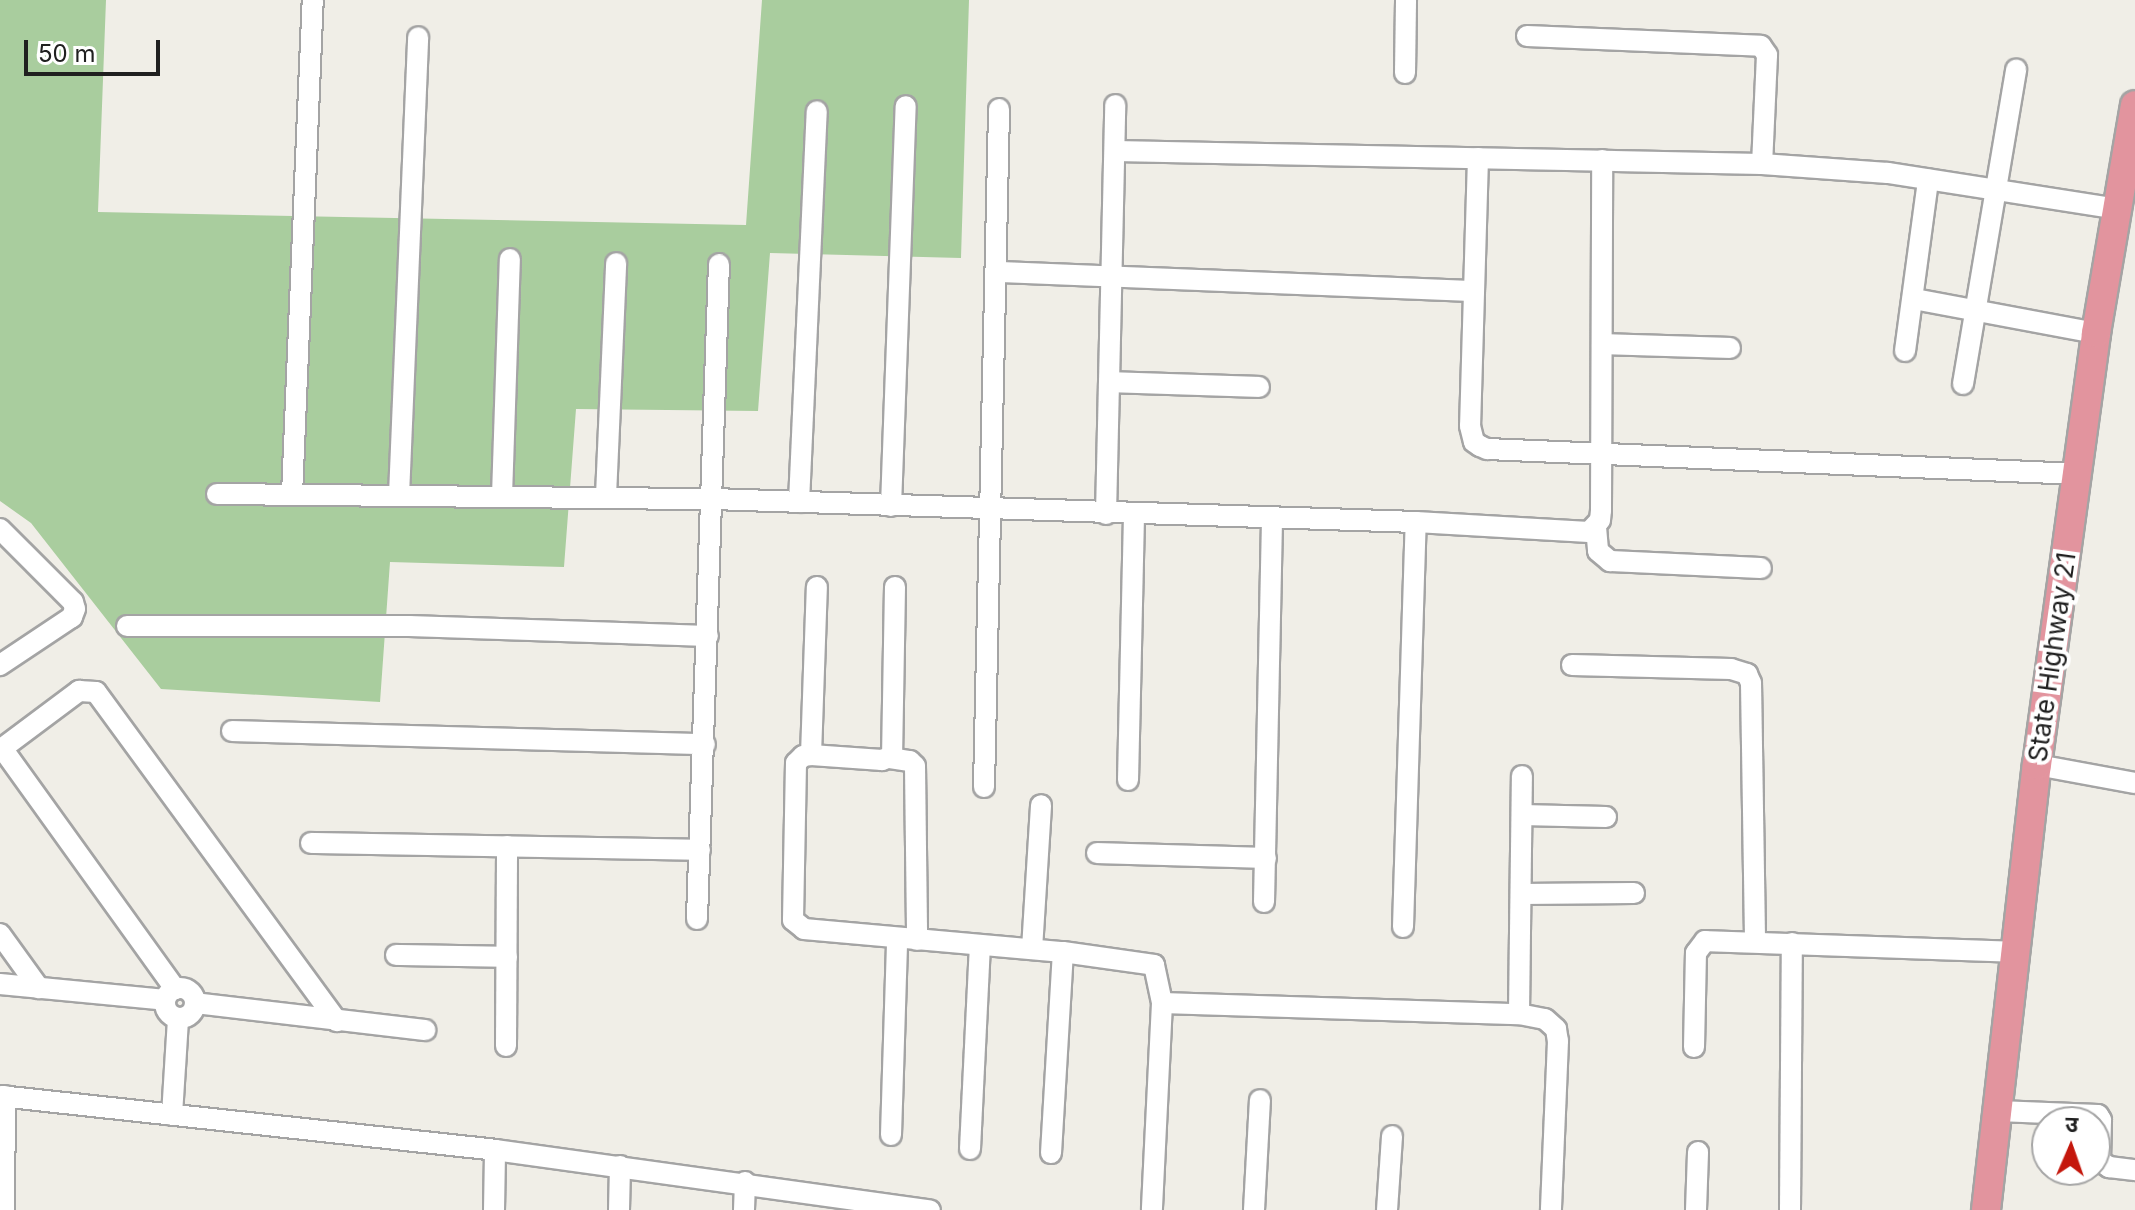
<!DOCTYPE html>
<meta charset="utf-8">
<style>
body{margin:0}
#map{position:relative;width:2135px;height:1210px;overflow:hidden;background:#f0eee7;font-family:Inter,"Noto Sans Devanagari",sans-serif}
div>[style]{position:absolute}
.forest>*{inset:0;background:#a9cd9e}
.roads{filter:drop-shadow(2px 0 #a4a4a4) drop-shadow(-2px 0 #a4a4a4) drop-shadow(0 2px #a4a4a4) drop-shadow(0 -2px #a4a4a4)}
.minor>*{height:20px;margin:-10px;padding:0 10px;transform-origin:10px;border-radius:10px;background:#fff}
.minor>.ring{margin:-10px;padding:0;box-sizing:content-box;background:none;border:20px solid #fff;border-radius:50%}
.highway>*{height:28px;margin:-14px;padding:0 14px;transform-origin:14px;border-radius:14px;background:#e2949e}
span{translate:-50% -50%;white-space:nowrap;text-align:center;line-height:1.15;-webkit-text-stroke:8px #fff;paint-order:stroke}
.street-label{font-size:26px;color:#202020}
.north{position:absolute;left:2031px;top:1106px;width:80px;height:80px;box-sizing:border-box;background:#fff;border:2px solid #a6a6a6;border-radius:50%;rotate:2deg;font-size:22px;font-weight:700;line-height:32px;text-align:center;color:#202020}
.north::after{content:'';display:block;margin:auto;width:28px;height:36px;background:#c4170c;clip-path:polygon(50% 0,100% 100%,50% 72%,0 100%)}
.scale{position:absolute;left:24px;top:40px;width:136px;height:36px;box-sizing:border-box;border:4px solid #202020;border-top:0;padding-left:10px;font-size:24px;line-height:28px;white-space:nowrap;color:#202020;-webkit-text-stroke:6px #fff;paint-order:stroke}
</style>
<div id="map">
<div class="forest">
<i style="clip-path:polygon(0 0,106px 0,98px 212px,746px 225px,762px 0,969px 0,961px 258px,770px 253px,758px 411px,576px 409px,564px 567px,390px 562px,380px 702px,161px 689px,31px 523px,0 501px)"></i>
</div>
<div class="roads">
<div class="minor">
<i style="left:1527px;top:36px;width:234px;rotate:2.4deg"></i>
<i style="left:1761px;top:46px;width:11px;rotate:56deg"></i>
<i style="left:1767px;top:55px;width:109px;rotate:92.6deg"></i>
<i style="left:1405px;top:73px;width:73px;rotate:-89.2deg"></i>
<i style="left:1115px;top:151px;width:647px;rotate:1.15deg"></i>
<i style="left:1762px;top:164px;width:126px;rotate:4.1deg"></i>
<i style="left:1888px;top:173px;width:232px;rotate:8.9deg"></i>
<i style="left:1478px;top:158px;width:268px;rotate:91.7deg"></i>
<i style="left:1470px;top:426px;width:16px;rotate:76deg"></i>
<i style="left:1474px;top:442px;width:7px;rotate:34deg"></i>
<i style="left:1480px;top:446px;width:8px;rotate:23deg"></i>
<i style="left:1487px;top:449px;width:592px;rotate:2.42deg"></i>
<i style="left:998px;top:272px;width:476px;rotate:2.3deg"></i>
<i style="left:1914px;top:299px;width:185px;rotate:10.6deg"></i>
<i style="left:1602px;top:344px;width:128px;rotate:1.8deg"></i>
<i style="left:1905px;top:351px;width:173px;rotate:-82.3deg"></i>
<i style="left:1109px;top:382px;width:150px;rotate:1.9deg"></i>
<i style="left:1963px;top:384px;width:319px;rotate:-80.4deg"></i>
<i style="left:217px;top:494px;width:495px;rotate:0.6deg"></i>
<i style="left:712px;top:499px;width:704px;rotate:1.87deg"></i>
<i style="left:1416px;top:522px;width:173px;rotate:3.3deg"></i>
<i style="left:1589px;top:532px;width:16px;rotate:-47deg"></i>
<i style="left:1600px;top:520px;width:10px;rotate:-84deg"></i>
<i style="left:1601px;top:510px;width:350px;rotate:-89.8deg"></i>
<i style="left:292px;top:495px;width:495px;rotate:-87.6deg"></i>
<i style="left:399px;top:495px;width:458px;rotate:-87.6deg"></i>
<i style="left:502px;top:496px;width:237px;rotate:-88.1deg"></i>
<i style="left:606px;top:496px;width:233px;rotate:-87.5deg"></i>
<i style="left:799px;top:502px;width:391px;rotate:-87.4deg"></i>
<i style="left:891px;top:506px;width:400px;rotate:-87.9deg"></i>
<i style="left:1106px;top:514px;width:409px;rotate:-88.7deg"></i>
<i style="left:1596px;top:527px;width:24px;rotate:85deg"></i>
<i style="left:1598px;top:551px;width:16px;rotate:40deg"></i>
<i style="left:1610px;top:561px;width:151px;rotate:2.7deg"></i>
<i style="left:0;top:529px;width:103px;rotate:45deg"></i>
<i style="left:73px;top:602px;width:7px;rotate:74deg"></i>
<i style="left:75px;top:609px;width:9px;rotate:111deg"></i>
<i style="left:72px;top:617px;width:87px;rotate:146.3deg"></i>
<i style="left:895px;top:587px;width:169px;rotate:91deg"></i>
<i style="left:892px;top:756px;width:11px;rotate:158deg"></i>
<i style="left:882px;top:760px;width:71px;rotate:-176deg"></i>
<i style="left:811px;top:755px;width:8px;rotate:173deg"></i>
<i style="left:803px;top:756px;width:10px;rotate:135deg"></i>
<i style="left:796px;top:763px;width:157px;rotate:91.1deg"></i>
<i style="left:793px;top:920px;width:14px;rotate:39deg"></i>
<i style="left:804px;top:929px;width:260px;rotate:5.1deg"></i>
<i style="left:1063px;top:952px;width:92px;rotate:8.1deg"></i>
<i style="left:1154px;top:965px;width:39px;rotate:78deg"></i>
<i style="left:1162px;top:1003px;width:207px;rotate:92.8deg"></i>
<i style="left:127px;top:626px;width:282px"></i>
<i style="left:409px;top:626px;width:299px;rotate:1.9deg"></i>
<i style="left:1572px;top:665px;width:159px;rotate:1.4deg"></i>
<i style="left:1731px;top:669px;width:17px;rotate:17deg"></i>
<i style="left:1747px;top:674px;width:10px;rotate:66deg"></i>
<i style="left:1751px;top:683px;width:258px;rotate:89.1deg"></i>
<i style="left:232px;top:731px;width:473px;rotate:1.6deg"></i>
<i style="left:2px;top:748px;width:297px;rotate:54.3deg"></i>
<i style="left:0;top:750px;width:99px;rotate:-36.8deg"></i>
<i style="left:79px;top:691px;width:17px;rotate:3deg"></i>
<i style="left:96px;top:692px;width:408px;rotate:53.8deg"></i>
<i style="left:811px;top:755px;width:168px;rotate:-88deg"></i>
<i style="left:890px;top:758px;width:20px;rotate:9deg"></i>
<i style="left:910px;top:761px;width:7px;rotate:45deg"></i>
<i style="left:915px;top:766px;width:174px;rotate:89.3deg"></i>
<i style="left:2037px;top:765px;width:100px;rotate:10.4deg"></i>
<i style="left:1128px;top:780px;width:265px;rotate:-88.7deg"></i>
<i style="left:984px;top:787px;width:678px;rotate:-88.73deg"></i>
<i style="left:1522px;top:815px;width:84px;rotate:1.4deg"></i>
<i style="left:311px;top:843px;width:389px;rotate:1deg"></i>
<i style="left:1097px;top:853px;width:169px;rotate:1.7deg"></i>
<i style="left:1521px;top:894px;width:113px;rotate:-0.5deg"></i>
<i style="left:1264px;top:902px;width:382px;rotate:-88.8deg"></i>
<i style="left:697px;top:919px;width:655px;rotate:-88.08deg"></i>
<i style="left:1403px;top:927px;width:405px;rotate:-88.2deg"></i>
<i style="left:0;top:934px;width:67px;rotate:54.2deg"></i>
<i style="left:1032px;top:949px;width:144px;rotate:-86.4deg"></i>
<i style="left:396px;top:955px;width:111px;rotate:1deg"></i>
<i style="left:0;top:984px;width:166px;rotate:5.5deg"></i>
<i class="ring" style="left:165px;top:988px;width:10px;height:10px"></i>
<i style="left:195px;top:1003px;width:232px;rotate:6.7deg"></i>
<i style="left:1162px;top:1003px;width:357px;rotate:1.8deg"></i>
<i style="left:1519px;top:1014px;width:26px;rotate:11deg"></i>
<i style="left:1545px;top:1019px;width:15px;rotate:42deg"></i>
<i style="left:1556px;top:1029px;width:12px;rotate:81deg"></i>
<i style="left:1558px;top:1041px;width:169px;rotate:92.4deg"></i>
<i style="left:1519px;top:1014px;width:238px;rotate:-89.3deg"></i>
<i style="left:506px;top:1046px;width:200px;rotate:-89.7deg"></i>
<i style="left:1694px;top:1047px;width:94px;rotate:-88.8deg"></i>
<i style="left:1696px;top:953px;width:15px;rotate:-53deg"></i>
<i style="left:1705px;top:941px;width:312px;rotate:2deg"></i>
<i style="left:0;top:1096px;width:498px;rotate:6.2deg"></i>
<i style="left:495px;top:1150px;width:439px;rotate:7.9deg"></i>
<i style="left:1998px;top:1111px;width:100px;rotate:2.3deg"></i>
<i style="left:2098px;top:1115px;width:6px;rotate:59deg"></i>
<i style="left:2101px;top:1120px;width:41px;rotate:91.4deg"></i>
<i style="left:2100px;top:1161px;width:11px;rotate:34deg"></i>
<i style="left:2109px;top:1167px;width:26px;rotate:7deg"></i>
<i style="left:172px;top:1115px;width:96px;rotate:-86.4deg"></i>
<i style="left:891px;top:1135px;width:196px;rotate:-88.2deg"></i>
<i style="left:970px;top:1149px;width:203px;rotate:-87.2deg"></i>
<i style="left:1051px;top:1153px;width:201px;rotate:-86.6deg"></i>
<i style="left:4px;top:1210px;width:114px;rotate:-89.5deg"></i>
<i style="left:494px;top:1210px;width:60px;rotate:-89deg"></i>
<i style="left:619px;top:1210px;width:44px;rotate:-88.7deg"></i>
<i style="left:744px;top:1210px;width:28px;rotate:-88deg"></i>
<i style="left:1254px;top:1210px;width:110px;rotate:-86.9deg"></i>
<i style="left:1387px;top:1210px;width:74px;rotate:-86.1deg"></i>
<i style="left:1696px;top:1210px;width:58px;rotate:-88deg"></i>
<i style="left:1790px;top:1210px;width:267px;rotate:-89.6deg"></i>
</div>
<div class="highway">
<i style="left:1986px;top:1210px;width:448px;rotate:-83.5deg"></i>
<i style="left:2037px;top:765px;width:436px;rotate:-82.2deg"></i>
<i style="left:2096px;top:333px;width:231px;rotate:-80.3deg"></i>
</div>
</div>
<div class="street-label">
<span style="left:2052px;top:657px;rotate:-82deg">State Highway 21</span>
</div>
<div class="north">उ</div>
<div class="scale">50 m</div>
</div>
